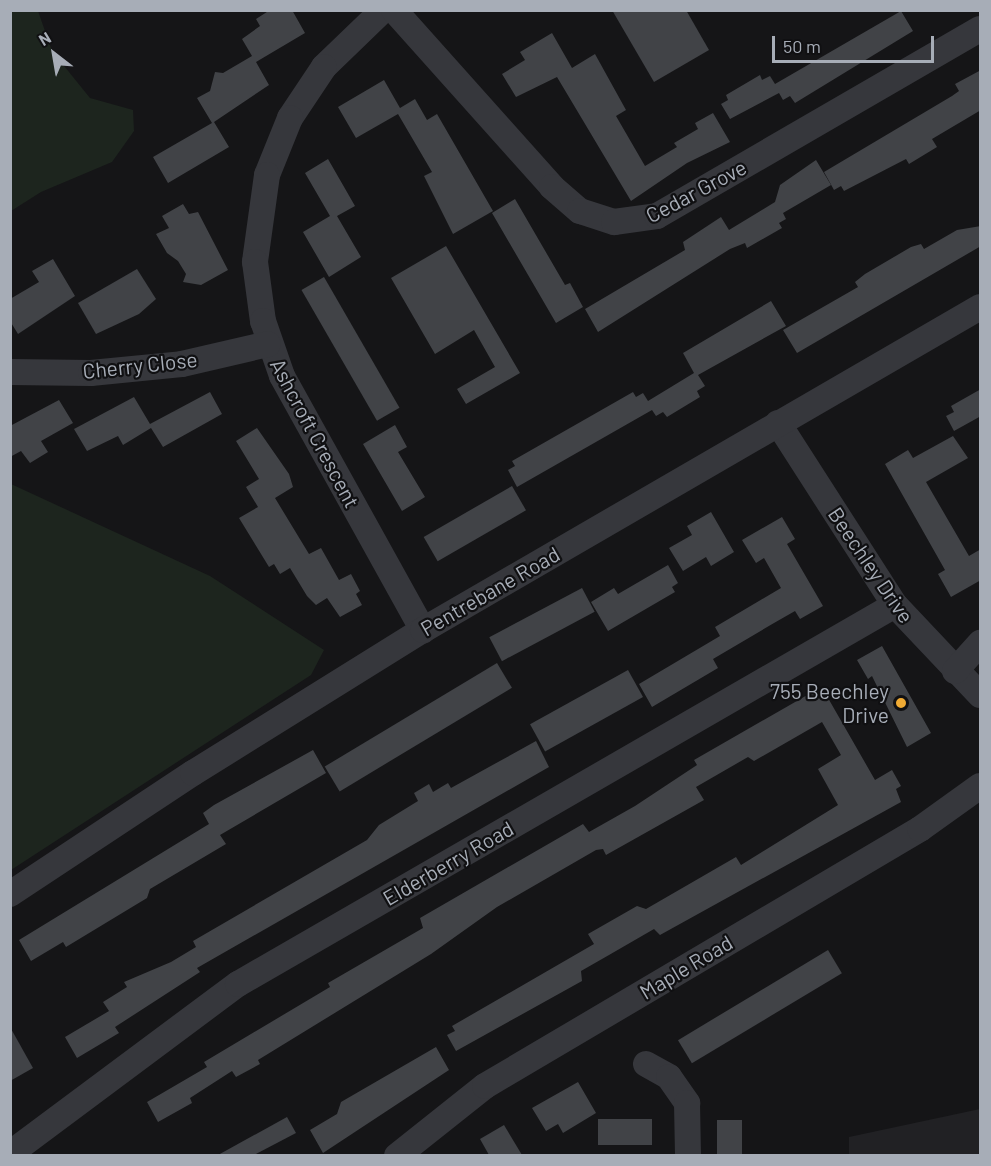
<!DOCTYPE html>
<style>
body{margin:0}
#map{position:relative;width:991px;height:1166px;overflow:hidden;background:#151517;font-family:Barlow,sans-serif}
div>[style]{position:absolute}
.built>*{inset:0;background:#212124}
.green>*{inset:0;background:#1d251e}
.building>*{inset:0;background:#414347;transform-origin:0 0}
.street>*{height:26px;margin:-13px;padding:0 13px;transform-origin:13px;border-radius:13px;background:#36373c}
.dots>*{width:16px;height:16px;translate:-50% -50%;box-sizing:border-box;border:3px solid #101012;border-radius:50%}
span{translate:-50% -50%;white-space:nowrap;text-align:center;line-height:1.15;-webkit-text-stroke:4.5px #101012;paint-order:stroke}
.street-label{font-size:21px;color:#a7adb7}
.poi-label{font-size:21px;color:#a7adb7}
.right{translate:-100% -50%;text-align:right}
.frame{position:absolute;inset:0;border:12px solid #a7adb7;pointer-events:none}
.north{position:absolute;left:24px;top:24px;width:60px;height:60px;-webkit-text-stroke:4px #101012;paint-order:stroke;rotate:329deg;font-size:16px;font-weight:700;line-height:24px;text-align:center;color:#a7adb7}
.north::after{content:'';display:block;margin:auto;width:21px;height:27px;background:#a7adb7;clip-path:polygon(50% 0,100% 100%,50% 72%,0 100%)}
.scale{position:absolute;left:772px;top:36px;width:162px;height:27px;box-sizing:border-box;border:3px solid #a7adb7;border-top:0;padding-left:8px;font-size:18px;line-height:21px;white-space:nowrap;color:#a7adb7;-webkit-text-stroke:4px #101012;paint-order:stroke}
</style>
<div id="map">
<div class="built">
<i style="clip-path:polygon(980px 1109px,980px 1155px,849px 1155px,849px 1137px)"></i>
</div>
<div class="green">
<i style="clip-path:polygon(11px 10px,38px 11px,52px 51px,90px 98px,133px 110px,134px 131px,112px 162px,41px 192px,11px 211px)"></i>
<i style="clip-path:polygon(11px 484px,210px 576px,324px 650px,311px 675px,11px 870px)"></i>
</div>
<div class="building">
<i style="clip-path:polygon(270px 10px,292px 10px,305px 33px,256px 62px,269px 85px,214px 122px,229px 147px,168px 183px,153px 157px,212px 123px,197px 98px,210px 91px,215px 72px,223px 73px,252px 56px,242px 39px,260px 26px,256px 19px)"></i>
<i style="clip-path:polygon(612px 10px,686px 10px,709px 50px,654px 82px)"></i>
<i style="clip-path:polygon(901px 11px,913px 31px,795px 103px,790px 96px,783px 100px,779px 93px,730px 119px,721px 104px,728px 100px,726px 95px,760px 75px,762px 80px,770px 76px,775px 84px)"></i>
<i style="clip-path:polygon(552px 33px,572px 68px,595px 54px,626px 110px,616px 116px,645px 166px,677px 147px,674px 143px,698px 129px,695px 123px,713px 113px,730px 142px,687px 163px,631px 201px,557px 77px,516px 97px,502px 74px,525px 60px,520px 52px)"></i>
<i style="clip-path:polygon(981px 70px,981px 110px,932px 139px,937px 147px,909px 164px,906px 159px,844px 191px,841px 186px,834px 190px,824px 172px,952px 96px,959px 91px,955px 84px)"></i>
<i style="clip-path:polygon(384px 80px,400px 108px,415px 99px,427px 120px,437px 114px,493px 211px,453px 234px,424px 176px,432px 172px,398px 114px,356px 138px,338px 107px)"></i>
<i style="clip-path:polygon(328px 159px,355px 206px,337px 216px,361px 257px,329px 277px,303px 232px,330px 216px,305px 173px)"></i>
<i style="clip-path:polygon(816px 160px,831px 185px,783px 213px,786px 219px,779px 223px,782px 228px,747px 248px,745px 243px,730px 249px,598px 332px,585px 309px,685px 250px,683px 242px,721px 217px,729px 230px,775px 202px,780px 185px)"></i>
<i style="clip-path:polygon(515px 199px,565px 285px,570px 283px,583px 307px,556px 323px,492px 213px)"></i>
<i style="clip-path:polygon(183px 204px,189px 214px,198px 212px,228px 270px,201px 285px,183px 282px,186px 274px,178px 261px,167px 253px,156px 234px,169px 228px,162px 216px)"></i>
<i style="clip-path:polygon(981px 226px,981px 246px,797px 353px,783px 330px,858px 287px,855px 282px,865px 274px,911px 247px,921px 244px,924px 249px,957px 230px)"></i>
<i style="clip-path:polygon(446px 246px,520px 373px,466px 404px,457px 389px,495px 367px,474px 330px,435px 354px,391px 278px)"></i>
<i style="clip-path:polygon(53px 259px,75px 296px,18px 334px,10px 321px,10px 299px,39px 282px,32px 271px)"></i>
<i style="clip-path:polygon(137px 269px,156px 299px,139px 314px,96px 334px,78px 303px)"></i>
<i style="left:324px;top:277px;width:151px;height:26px;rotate:60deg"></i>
<i style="clip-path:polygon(771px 301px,786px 326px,698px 375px,705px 386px,697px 391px,700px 397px,667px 417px,663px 412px,656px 416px,652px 410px,517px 487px,508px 470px,515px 466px,512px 461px,633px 392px,636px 397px,643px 393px,648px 401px,694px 373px,683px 353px)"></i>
<i style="clip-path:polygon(981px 389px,981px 416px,954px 431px,946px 416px,954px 412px,951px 406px)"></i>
<i style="clip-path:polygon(210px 392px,222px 414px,163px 447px,151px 428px,123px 445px,118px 436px,87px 451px,74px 429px,134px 397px,150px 424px)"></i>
<i style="clip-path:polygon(59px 400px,73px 423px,41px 441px,48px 452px,30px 463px,21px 451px,10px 457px,10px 426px)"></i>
<i style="clip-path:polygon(395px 425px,407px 447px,398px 452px,425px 497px,402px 511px,363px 444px)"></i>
<i style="clip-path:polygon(257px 428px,289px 474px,293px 487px,275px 498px,309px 554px,321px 548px,339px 580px,351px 574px,360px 591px,356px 594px,362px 605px,340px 617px,327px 598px,316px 605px,307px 596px,290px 568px,280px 574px,274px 564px,269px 567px,239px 518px,258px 507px,246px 487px,259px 479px,236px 441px)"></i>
<i style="clip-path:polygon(953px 436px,968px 458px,926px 482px,969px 556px,981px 549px,981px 580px,951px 597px,938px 574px,945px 570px,885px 464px,908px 450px,913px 458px)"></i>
<i style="left:512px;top:486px;width:28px;height:102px;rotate:60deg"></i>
<i style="clip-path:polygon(711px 512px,734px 552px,711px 566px,706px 557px,683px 571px,669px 548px,692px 535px,687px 526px)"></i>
<i style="clip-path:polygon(782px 517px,795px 539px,787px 544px,823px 606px,800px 619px,795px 611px,774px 623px,713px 659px,718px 668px,652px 707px,639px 684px,720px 636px,715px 627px,781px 588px,764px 558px,756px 563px,742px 540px)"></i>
<i style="clip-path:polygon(668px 565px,678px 583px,672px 587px,675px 592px,608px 631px,591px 602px,614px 588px,618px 594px)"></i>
<i style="left:582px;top:588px;width:27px;height:105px;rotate:62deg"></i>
<i style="clip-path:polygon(882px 646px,931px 733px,907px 747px,872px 676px,868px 679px,857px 660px)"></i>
<i style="left:497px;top:663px;width:29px;height:201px;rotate:59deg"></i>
<i style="left:628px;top:670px;width:31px;height:112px;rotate:61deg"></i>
<i style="clip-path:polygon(816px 690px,824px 691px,875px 780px,892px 770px,901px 786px,896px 789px,901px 802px,660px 935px,654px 929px,609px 955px,581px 971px,582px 981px,456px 1051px,447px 1035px,455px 1031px,452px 1026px,594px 944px,588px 934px,637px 906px,646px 909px,736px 857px,741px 865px,838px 805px,818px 769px,841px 755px,822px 722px,754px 761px,748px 757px,696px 787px,704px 800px,606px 855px,603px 849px,596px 850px,497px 907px,431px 954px,258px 1060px,260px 1064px,236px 1077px,232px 1071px,190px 1098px,192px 1103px,158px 1122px,147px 1102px,207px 1067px,204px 1062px,330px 987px,328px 983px,423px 928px,420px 918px,583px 824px,589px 832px,635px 806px,697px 765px,694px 760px)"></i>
<i style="clip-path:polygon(536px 741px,549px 767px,197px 968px,200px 972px,115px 1027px,119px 1033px,77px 1058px,65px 1037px,109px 1011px,103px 1002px,127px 987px,124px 982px,171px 962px,196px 947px,193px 941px,367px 840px,379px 825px,418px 801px,414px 793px,429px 784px,433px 792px,448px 783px,451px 788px)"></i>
<i style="clip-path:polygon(313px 750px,326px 773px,220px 835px,226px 844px,150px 889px,147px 898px,66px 947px,63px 942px,31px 961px,19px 940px,209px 824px,203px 813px,214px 805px)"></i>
<i style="left:828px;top:950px;width:27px;height:175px;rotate:59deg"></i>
<i style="clip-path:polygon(10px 1027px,33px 1068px,10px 1081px)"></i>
<i style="clip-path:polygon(436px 1047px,449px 1070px,323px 1153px,310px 1130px,337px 1114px,341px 1102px)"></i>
<i style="clip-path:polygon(578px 1082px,596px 1113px,563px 1133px,558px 1124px,546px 1131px,532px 1108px)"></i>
<i style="clip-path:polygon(287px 1117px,296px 1133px,254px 1155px,218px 1155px)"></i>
<i style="left:652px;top:1119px;width:26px;height:54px;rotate:90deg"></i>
<i style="left:717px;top:1120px;width:25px;height:35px"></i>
<i style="clip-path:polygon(504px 1125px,522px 1155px,489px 1155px,480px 1139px)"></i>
</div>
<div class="street">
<i style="left:383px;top:10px;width:82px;rotate:136deg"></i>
<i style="left:324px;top:67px;width:61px;rotate:123.7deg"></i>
<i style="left:290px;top:118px;width:61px;rotate:112deg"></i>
<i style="left:267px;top:175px;width:88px;rotate:97.9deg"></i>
<i style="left:255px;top:262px;width:60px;rotate:82.3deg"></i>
<i style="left:263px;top:321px;width:58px;rotate:70.9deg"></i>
<i style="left:282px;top:376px;width:291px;rotate:61deg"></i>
<i style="left:394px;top:10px;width:237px;rotate:48.2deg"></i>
<i style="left:552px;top:187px;width:37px;rotate:41deg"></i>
<i style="left:580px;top:211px;width:36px;rotate:18deg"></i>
<i style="left:614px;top:222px;width:43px;rotate:-7.9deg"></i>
<i style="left:657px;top:216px;width:373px;rotate:-30.1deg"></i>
<i style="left:10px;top:372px;width:81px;rotate:0.7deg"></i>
<i style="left:91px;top:373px;width:91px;rotate:-5.6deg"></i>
<i style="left:182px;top:364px;width:88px;rotate:-13.1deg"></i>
<i style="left:778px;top:423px;width:216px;rotate:57.3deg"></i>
<i style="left:895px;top:605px;width:124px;rotate:46.6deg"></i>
<i style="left:955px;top:671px;width:38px;rotate:-48deg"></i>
<i style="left:10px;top:894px;width:219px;rotate:-33.5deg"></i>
<i style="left:193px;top:773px;width:271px;rotate:-31.9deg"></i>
<i style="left:423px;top:630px;width:644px;rotate:-30.11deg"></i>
<i style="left:646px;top:1064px;width:26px;rotate:29deg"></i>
<i style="left:669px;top:1077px;width:32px;rotate:55deg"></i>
<i style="left:687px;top:1103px;width:53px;rotate:88.9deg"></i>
<i style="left:19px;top:1147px;width:273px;rotate:-36.7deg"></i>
<i style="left:238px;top:984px;width:758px;rotate:-29.98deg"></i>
<i style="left:397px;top:1156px;width:112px;rotate:-38.5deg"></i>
<i style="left:485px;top:1086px;width:505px;rotate:-30.57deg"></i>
<i style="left:920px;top:829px;width:74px;rotate:-35.6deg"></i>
</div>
<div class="dots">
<i style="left:901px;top:703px;background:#f0ab34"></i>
</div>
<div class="street-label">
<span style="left:696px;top:191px;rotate:-28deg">Cedar Grove</span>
<span style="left:140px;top:365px;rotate:-6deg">Cherry Close</span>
<span style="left:315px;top:433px;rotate:62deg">Ashcroft Crescent</span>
<span style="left:871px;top:565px;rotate:56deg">Beechley Drive</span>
<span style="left:490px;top:591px;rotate:-30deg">Pentrebane Road</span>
<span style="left:448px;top:863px;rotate:-30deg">Elderberry Road</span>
<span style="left:686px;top:967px;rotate:-31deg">Maple Road</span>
</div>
<div class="poi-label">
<span class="right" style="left:889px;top:703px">755 Beechley<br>Drive</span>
</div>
<div class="frame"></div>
<div class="north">N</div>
<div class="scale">50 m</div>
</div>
